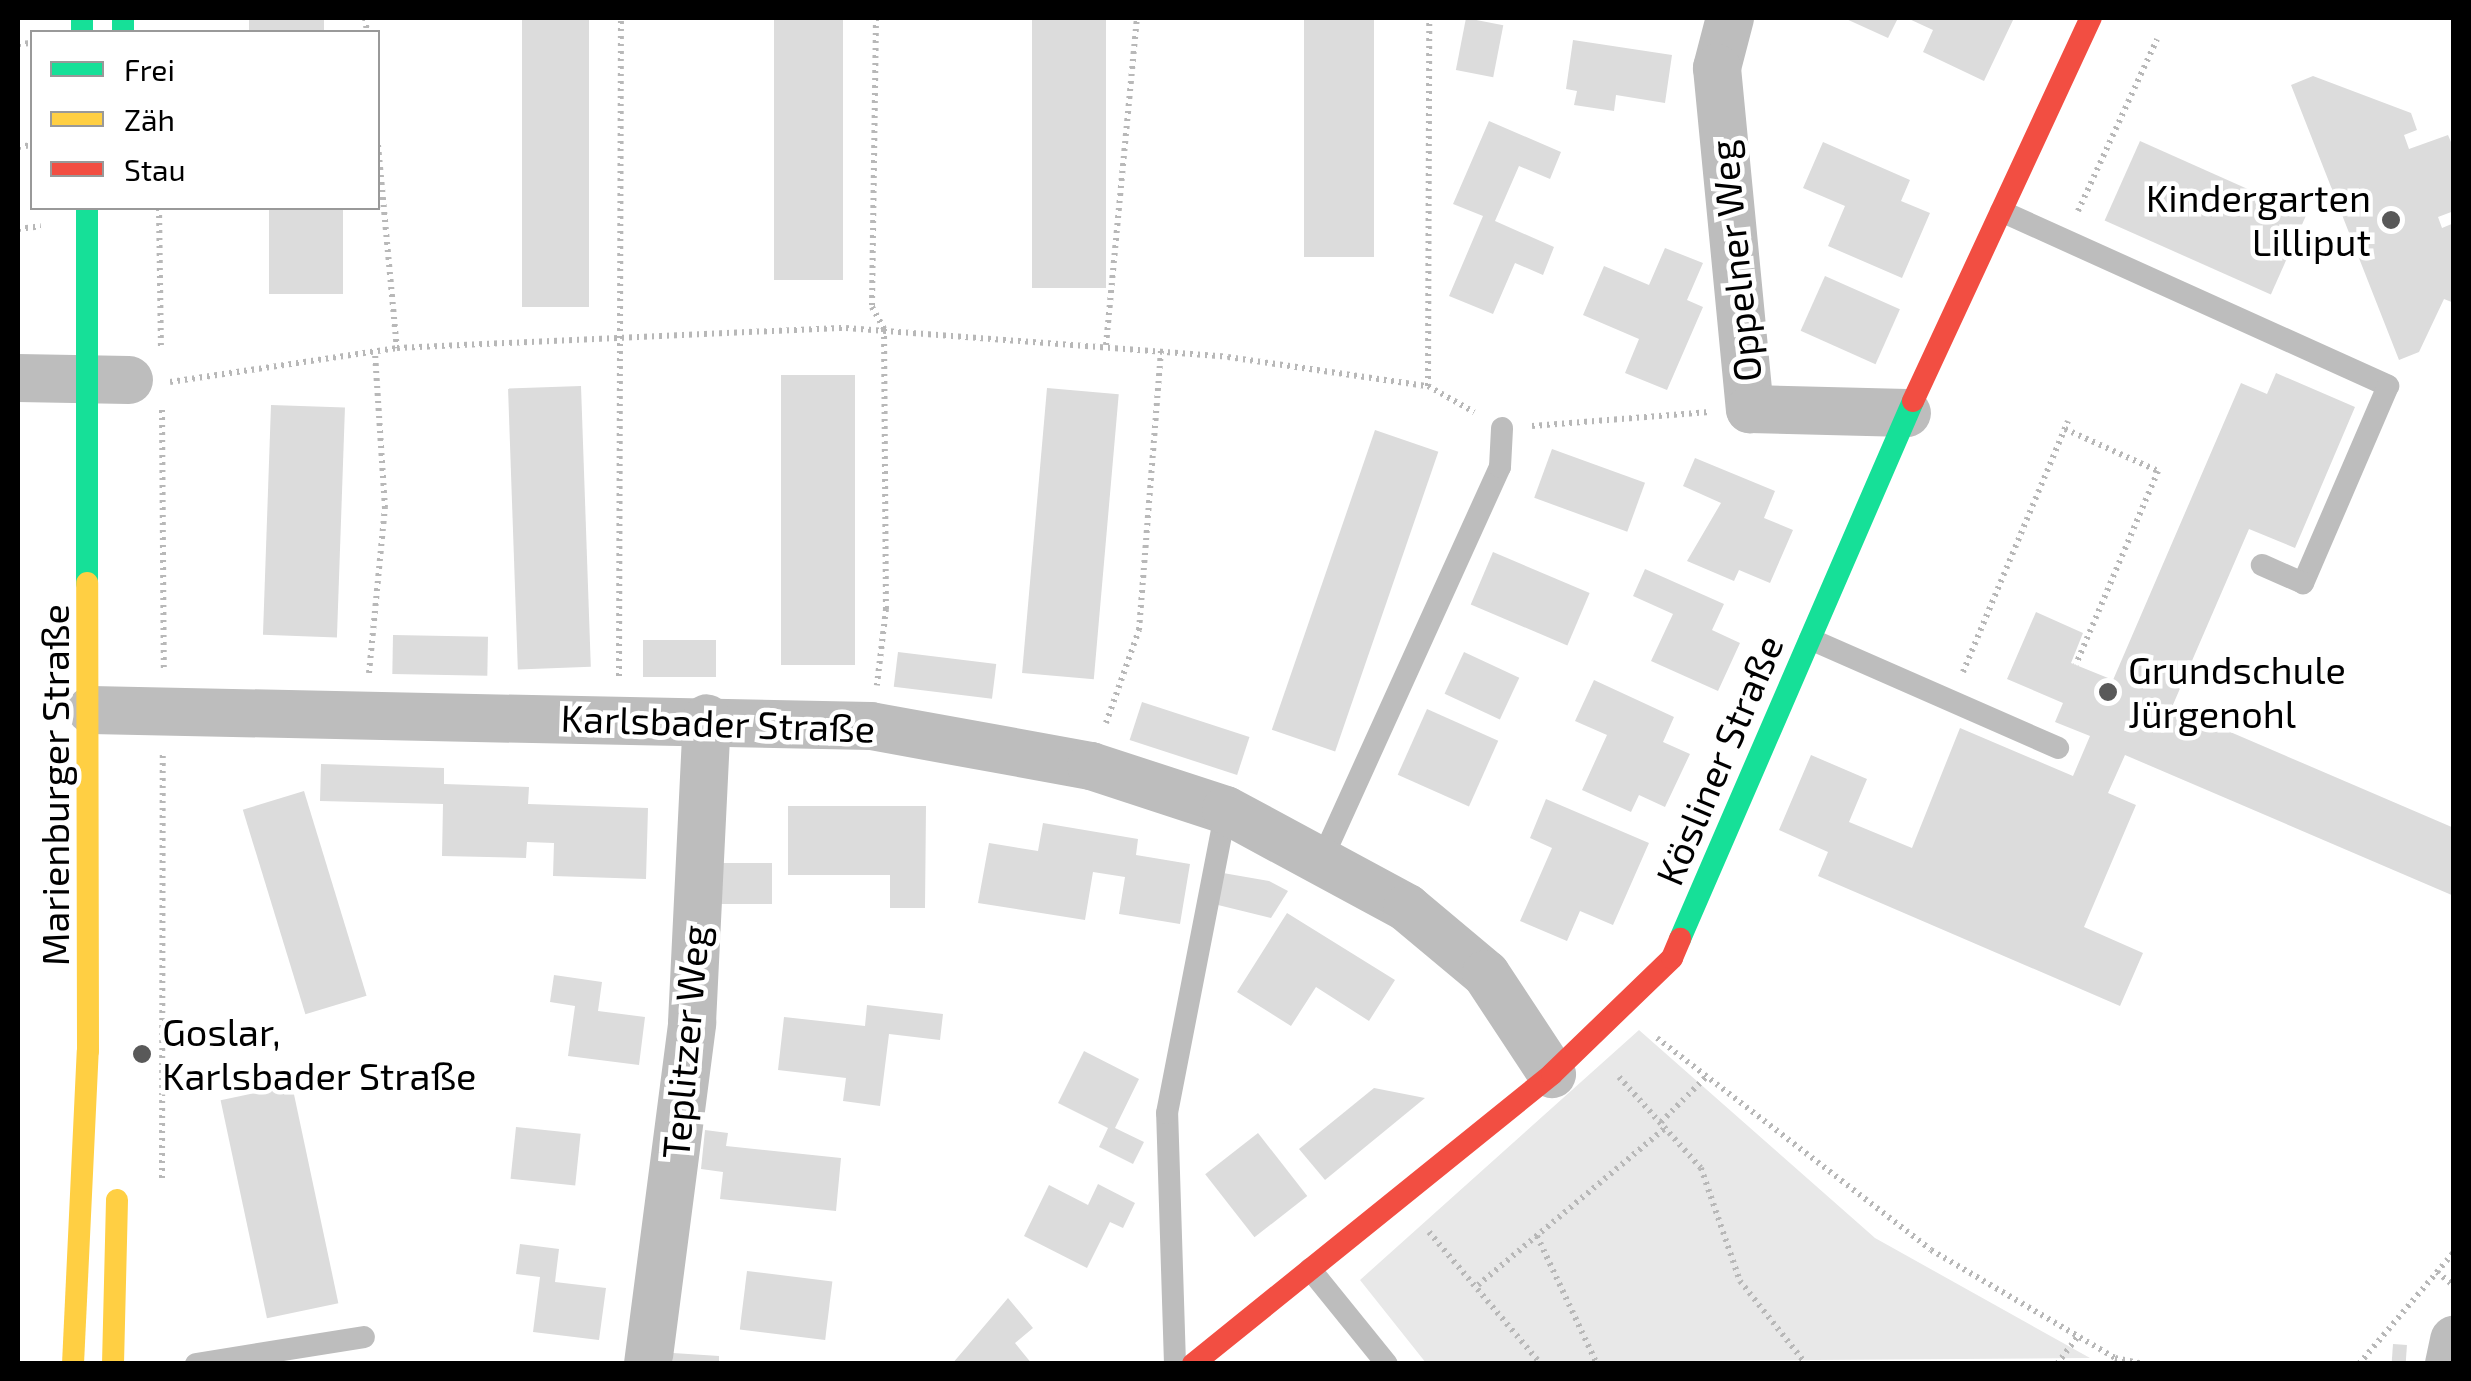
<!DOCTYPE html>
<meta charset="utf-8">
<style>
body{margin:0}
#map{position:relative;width:2471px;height:1381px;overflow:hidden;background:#fff;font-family:"Exo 2",sans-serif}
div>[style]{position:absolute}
.green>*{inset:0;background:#e8e8e8}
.building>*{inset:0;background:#dcdcdc;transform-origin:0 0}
.path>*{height:6px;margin-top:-3px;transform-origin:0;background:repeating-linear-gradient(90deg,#b8b8b8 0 2.5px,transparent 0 7.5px)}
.lane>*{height:22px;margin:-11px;padding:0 11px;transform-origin:11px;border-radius:11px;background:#bdbdbd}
.street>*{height:48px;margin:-24px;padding:0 24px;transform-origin:24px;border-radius:24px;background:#bdbdbd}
.fast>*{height:22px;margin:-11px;padding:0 11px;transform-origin:11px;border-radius:11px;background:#16e098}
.slow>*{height:22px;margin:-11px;padding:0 11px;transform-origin:11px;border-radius:11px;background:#ffcf43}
.jam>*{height:22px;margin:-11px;padding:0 11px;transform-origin:11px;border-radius:11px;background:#f24e42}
.dots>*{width:28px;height:28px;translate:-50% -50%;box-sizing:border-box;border:5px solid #fff;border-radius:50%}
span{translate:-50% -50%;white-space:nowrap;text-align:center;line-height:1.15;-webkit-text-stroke:9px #fff;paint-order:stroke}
.poi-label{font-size:38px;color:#000}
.right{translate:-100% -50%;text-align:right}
.left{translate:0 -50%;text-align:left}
.street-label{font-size:38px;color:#000}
.frame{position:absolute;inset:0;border:20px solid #000;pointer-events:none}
.legend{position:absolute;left:30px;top:30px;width:350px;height:180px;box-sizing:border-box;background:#fff;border:2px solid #999;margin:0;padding:12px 18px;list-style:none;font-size:30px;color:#000}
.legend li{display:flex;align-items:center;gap:20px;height:50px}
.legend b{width:50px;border:2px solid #999}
</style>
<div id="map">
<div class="green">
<i style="clip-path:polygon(1639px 1030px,1875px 1238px,2090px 1358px,1426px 1363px,1360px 1280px)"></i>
</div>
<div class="building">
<i style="left:249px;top:18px;width:75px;height:14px"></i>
<i style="left:522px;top:18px;width:67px;height:289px"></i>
<i style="left:774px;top:18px;width:69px;height:262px"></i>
<i style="left:1032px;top:18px;width:74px;height:270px"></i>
<i style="left:1304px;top:18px;width:70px;height:239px"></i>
<i style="left:1466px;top:18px;width:38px;height:53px;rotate:11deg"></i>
<i style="clip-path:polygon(1844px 18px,1898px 18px,1888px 38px)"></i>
<i style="clip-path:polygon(1907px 18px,2014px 18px,1984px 81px,1923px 52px,1933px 30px)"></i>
<i style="clip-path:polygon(1573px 40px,1672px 55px,1665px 103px,1616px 95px,1614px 111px,1574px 105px,1577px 91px,1566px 89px)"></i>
<i style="clip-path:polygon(2313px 76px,2411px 113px,2417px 130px,2404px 135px,2409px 149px,2448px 135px,2454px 149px,2454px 211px,2438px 217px,2442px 228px,2454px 223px,2454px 303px,2444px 299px,2419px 352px,2399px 360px,2291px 85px)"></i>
<i style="clip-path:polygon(1489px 121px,1561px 152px,1550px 179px,1519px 166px,1495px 221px,1554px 247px,1543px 275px,1515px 263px,1493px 314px,1449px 296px,1483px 216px,1453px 204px)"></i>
<i style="left:2140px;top:141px;width:182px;height:87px;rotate:24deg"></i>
<i style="clip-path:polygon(1823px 142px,1910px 180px,1901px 201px,1930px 213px,1902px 278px,1828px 246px,1845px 206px,1803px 188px)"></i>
<i style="left:269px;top:208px;width:74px;height:86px"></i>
<i style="clip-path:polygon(1665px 248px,1703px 263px,1687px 300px,1703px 307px,1667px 390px,1625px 373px,1639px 339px,1583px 315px,1604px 266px,1649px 285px)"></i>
<i style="left:1825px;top:276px;width:82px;height:60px;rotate:24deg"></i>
<i style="clip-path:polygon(2276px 373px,2355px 407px,2295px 548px,2249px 529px,2172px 707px,2454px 828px,2454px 896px,2125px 755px,2108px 793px,2136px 805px,2084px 927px,2143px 953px,2120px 1006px,1818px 876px,1828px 852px,1779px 830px,1811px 755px,1867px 779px,1849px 822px,1912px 848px,1960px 728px,2073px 776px,2090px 736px,2055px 722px,2063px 703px,2007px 679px,2036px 612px,2083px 633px,2071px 663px,2113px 680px,2241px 383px,2267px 394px)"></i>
<i style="left:781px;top:375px;width:74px;height:290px"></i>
<i style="left:581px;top:386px;width:281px;height:73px;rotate:88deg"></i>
<i style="left:1047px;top:388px;width:72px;height:286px;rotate:5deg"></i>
<i style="left:271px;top:405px;width:74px;height:230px;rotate:2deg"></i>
<i style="left:1375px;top:430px;width:67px;height:317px;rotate:19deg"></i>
<i style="left:1552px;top:449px;width:99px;height:52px;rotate:20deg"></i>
<i style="clip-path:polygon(1695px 458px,1775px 491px,1764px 518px,1793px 530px,1770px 583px,1739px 570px,1734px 581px,1687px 561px,1721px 503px,1683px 486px)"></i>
<i style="left:1493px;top:552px;width:105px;height:57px;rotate:23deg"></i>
<i style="clip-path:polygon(1645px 569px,1724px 604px,1712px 630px,1740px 643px,1718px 691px,1651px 661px,1673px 614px,1633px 596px)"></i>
<i style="left:393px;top:635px;width:95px;height:39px;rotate:1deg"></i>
<i style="left:643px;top:640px;width:73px;height:37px"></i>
<i style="left:898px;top:652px;width:99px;height:35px;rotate:7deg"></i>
<i style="left:1464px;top:652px;width:61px;height:46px;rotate:25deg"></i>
<i style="clip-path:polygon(1594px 680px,1674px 717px,1663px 742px,1690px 754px,1665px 807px,1639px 795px,1631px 812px,1582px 790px,1607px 735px,1575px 721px)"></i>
<i style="left:1142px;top:702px;width:113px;height:40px;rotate:18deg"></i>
<i style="left:1427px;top:709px;width:78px;height:72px;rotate:24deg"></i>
<i style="clip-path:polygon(321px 764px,444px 768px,444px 784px,529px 787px,528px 804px,648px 808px,646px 879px,553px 876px,554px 843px,527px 842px,526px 858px,442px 856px,443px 804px,320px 801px)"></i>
<i style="left:304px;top:791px;width:214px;height:64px;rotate:73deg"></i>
<i style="clip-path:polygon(1546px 799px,1649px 843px,1613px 925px,1580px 911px,1567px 941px,1520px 921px,1552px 848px,1530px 838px)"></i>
<i style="clip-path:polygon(788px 806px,926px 806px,925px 908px,890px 908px,890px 875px,788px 875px)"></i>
<i style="clip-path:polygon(1043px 823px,1138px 839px,1136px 855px,1190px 864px,1180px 924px,1119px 914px,1125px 877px,1093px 872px,1085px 920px,978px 903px,989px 843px,1038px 851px)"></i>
<i style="left:721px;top:863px;width:51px;height:41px"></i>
<i style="clip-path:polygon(1223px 873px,1269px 881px,1288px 891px,1271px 918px,1218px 905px)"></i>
<i style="clip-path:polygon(1287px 913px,1395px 980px,1369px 1021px,1316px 987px,1291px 1026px,1237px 992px)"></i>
<i style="clip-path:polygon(554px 975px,602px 982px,598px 1011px,645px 1017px,639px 1065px,568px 1056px,575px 1006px,550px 1002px)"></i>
<i style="clip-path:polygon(867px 1005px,943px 1014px,940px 1040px,889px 1034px,880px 1106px,843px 1101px,846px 1078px,778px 1070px,784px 1017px,865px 1026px)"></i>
<i style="clip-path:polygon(1084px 1051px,1139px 1079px,1115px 1128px,1144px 1142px,1133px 1164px,1099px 1147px,1108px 1128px,1058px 1103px)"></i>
<i style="left:292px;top:1085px;width:223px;height:73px;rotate:78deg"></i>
<i style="clip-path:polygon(1374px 1088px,1425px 1098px,1325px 1180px,1299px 1149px)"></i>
<i style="left:516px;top:1127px;width:65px;height:52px;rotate:6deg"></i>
<i style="clip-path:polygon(705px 1130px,728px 1133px,726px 1146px,841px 1158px,836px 1211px,720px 1199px,723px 1172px,701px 1169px)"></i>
<i style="left:1258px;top:1133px;width:80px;height:67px;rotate:52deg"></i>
<i style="clip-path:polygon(1098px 1184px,1135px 1203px,1123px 1228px,1110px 1222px,1087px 1268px,1024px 1236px,1049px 1185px,1088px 1205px)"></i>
<i style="clip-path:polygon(520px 1244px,559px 1249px,555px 1282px,606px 1288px,599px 1340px,533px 1332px,540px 1277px,516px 1274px)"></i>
<i style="left:747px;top:1271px;width:86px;height:59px;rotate:7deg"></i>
<i style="clip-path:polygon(1008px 1298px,1033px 1328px,1015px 1343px,1032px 1364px,952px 1364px)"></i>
<i style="left:2393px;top:1344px;width:14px;height:20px;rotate:4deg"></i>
<i style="clip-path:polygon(673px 1353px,719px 1356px,719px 1364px,673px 1364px)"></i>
</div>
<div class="path">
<i style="left:365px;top:18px;width:14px;rotate:82deg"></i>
<i style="left:876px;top:18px;width:289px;rotate:90.8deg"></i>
<i style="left:872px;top:307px;width:25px;rotate:61deg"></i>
<i style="left:884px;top:329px;width:280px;rotate:89.6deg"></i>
<i style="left:886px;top:609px;width:77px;rotate:96.8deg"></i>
<i style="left:18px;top:44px;width:14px;rotate:-4deg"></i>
<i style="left:378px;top:145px;width:204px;rotate:84.7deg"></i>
<i style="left:18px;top:147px;width:14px;rotate:-8deg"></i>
<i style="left:159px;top:208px;width:140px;rotate:89.2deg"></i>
<i style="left:2078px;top:211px;width:189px;rotate:-65.3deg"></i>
<i style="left:18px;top:229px;width:23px;rotate:-7deg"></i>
<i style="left:1106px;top:345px;width:328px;rotate:-84.6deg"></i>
<i style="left:170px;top:382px;width:230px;rotate:-8.5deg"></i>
<i style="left:397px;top:348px;width:449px;rotate:-2.6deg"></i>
<i style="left:846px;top:328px;width:383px;rotate:4.3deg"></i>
<i style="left:1228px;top:357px;width:202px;rotate:8.3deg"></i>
<i style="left:1428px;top:386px;width:53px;rotate:29.5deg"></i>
<i style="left:1428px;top:386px;width:368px;rotate:-89.8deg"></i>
<i style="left:162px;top:410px;width:258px;rotate:89.6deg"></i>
<i style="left:1532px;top:426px;width:178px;rotate:-4.5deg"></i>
<i style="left:2065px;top:429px;width:102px;rotate:24.3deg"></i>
<i style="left:2158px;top:471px;width:210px;rotate:113deg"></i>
<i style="left:1963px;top:672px;width:272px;rotate:-67.3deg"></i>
<i style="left:369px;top:673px;width:166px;rotate:-84.5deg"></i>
<i style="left:385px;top:508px;width:156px;rotate:-93.7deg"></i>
<i style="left:619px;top:676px;width:658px;rotate:-89.83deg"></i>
<i style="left:1106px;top:723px;width:99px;rotate:-70.5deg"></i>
<i style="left:1139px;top:630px;width:281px;rotate:-85.5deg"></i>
<i style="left:1657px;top:1038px;width:346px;rotate:37.7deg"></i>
<i style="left:1931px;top:1250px;width:213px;rotate:30.4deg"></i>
<i style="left:2115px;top:1358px;width:29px;rotate:12deg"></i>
<i style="left:1619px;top:1077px;width:122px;rotate:48deg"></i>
<i style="left:1701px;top:1168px;width:120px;rotate:71deg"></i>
<i style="left:1740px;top:1281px;width:106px;rotate:51.5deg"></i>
<i style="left:1661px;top:1122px;width:64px;rotate:-45deg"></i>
<i style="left:162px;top:1178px;width:423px;rotate:-89.9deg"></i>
<i style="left:1429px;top:1232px;width:173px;rotate:49.7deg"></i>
<i style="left:1537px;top:1236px;width:141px;rotate:64.9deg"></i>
<i style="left:2437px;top:1272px;width:22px;rotate:39deg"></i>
<i style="left:1478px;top:1285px;width:246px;rotate:-40deg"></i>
<i style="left:2057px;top:1364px;width:36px;rotate:-53deg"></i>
<i style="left:2359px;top:1364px;width:147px;rotate:-49.7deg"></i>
</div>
<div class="lane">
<i style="left:2001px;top:211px;width:425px;rotate:24.3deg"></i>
<i style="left:2388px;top:386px;width:215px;rotate:113.3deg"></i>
<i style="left:2303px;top:583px;width:45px;rotate:-156.3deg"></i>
<i style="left:1810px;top:639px;width:271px;rotate:23.7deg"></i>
<i style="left:1323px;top:857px;width:428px;rotate:-65.6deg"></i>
<i style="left:1500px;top:467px;width:39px;rotate:-87deg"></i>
<i style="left:1310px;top:1269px;width:122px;rotate:51deg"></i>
<i style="left:196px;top:1364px;width:170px;rotate:-9.1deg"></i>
<i style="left:1175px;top:1364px;width:251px;rotate:-91.8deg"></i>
<i style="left:1167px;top:1113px;width:309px;rotate:-79deg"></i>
</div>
<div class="street">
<i style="left:1730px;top:18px;width:52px;rotate:104.6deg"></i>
<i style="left:1717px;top:68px;width:343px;rotate:84.5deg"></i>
<i style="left:1750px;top:409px;width:157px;rotate:1.5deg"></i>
<i style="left:18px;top:378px;width:111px;rotate:1deg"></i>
<i style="left:91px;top:710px;width:780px;rotate:1.18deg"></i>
<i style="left:871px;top:726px;width:224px;rotate:10.3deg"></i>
<i style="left:1091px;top:766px;width:142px;rotate:18.1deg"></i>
<i style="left:1226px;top:810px;width:206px;rotate:28.4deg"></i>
<i style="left:1407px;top:908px;width:103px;rotate:39.9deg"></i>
<i style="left:1486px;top:974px;width:120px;rotate:56.6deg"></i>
<i style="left:648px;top:1364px;width:344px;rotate:-82.6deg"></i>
<i style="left:692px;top:1023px;width:305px;rotate:-87.2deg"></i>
<i style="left:2449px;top:1364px;width:25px;rotate:-78deg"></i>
</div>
<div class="fast">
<i style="left:82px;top:18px;width:14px;rotate:90deg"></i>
<i style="left:123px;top:18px;width:14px;rotate:90deg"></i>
<i style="left:87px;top:208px;width:375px;rotate:90deg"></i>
<i style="left:1680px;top:939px;width:586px;rotate:-66.58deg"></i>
</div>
<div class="slow">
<i style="left:73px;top:1364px;width:313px;rotate:-87.3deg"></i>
<i style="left:88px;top:1051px;width:468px;rotate:-90.1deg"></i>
<i style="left:113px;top:1364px;width:164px;rotate:-88.6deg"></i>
</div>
<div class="jam">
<i style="left:1913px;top:401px;width:422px;rotate:-65.1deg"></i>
<i style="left:1193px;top:1364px;width:461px;rotate:-38.9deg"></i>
<i style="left:1552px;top:1074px;width:167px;rotate:-44deg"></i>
<i style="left:1672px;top:958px;width:21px;rotate:-67deg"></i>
</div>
<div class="dots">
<i style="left:2391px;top:220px;background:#595959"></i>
<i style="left:2108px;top:692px;background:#595959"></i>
<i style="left:142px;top:1054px;background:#595959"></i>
</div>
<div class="poi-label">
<span class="right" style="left:2371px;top:220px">Kindergarten<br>Lilliput</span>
<span class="left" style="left:2128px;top:692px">Grundschule<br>Jürgenohl</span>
<span class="left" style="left:162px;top:1054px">Goslar,<br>Karlsbader Straße</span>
</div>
<div class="street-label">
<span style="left:1735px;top:261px;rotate:-96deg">Oppelner Weg</span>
<span style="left:718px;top:723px;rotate:2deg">Karlsbader Straße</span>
<span style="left:1719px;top:760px;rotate:-67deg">Kösliner Straße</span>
<span style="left:55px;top:785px;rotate:-90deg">Marienburger Straße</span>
<span style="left:685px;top:1042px;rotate:-85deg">Teplitzer Weg</span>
</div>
<div class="frame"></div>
<ul class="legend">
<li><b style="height:12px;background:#16e098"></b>Frei</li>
<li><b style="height:12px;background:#ffcf43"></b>Zäh</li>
<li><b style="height:12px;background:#f24e42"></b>Stau</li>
</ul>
</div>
